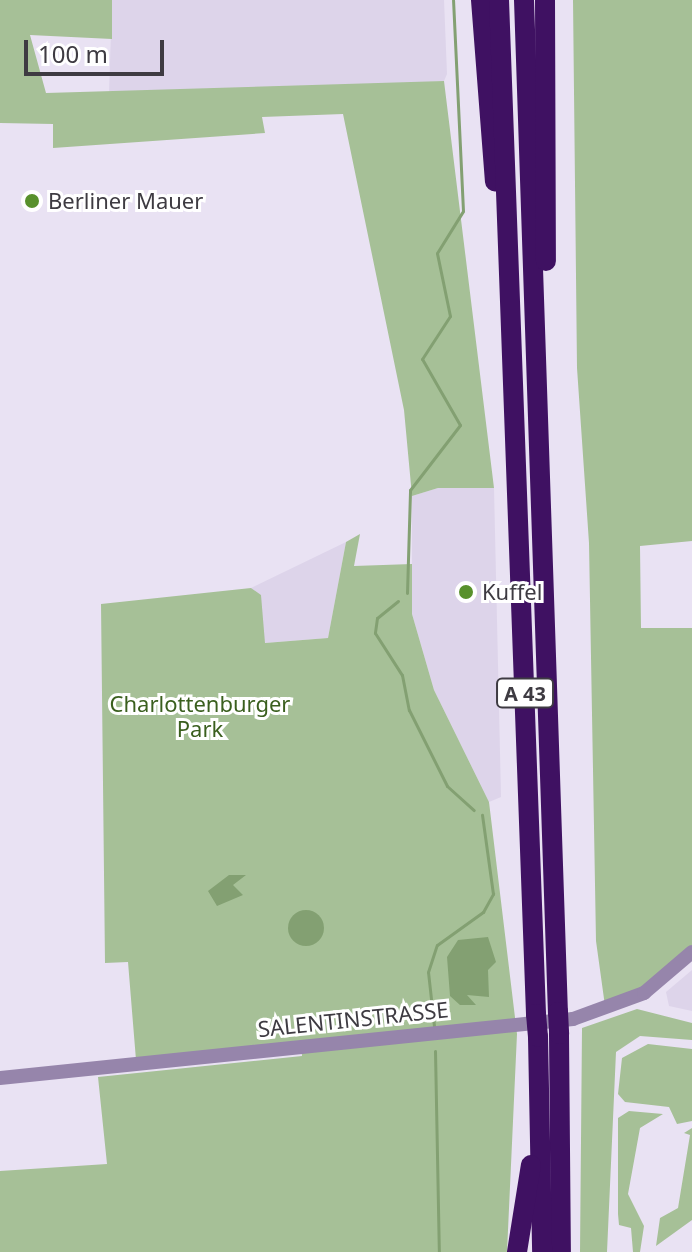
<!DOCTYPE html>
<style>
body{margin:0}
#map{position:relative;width:692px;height:1252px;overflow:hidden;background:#e9e2f3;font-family:"Noto Sans",sans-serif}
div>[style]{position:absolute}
.built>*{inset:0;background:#ddd4ea}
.green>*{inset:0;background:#a6c097}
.water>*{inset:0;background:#83a072}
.round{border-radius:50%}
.stream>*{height:3px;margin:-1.5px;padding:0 1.5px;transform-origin:1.5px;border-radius:1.5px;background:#83a072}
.tertiary>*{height:14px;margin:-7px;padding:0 7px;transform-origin:7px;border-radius:7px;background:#9685ab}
.motorway>*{height:20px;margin:-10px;padding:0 10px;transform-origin:10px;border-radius:10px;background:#3f1162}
.motorway-bridge>*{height:20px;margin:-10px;padding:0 10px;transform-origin:10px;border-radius:10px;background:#3f1162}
.dots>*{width:22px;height:22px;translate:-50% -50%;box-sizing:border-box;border:4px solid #fff;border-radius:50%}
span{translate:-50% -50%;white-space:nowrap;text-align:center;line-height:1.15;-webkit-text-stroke:6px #fff;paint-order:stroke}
.shield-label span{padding:2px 6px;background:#fff;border:2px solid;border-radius:6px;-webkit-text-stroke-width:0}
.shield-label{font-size:20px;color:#3e3b42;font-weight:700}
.poi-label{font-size:22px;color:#3e3b42}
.left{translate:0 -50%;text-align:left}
.park-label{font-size:22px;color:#3a5f1e}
.street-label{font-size:22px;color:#3e3b42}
.scale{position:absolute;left:24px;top:40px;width:140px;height:36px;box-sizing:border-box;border:4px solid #3e3b42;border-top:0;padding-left:10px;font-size:24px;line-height:28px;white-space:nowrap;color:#3e3b42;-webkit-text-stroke:6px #fff;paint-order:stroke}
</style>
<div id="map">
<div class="built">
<i style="clip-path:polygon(112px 0,444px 0,447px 74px,444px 81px,406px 84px,109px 94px)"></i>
<i style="clip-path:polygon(438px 488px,494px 488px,501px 797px,489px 802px,434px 690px,412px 614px,412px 496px)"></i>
<i style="clip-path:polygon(346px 542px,328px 638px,264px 643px,260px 595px,251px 588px)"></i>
<i style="clip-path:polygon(692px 970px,692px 1011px,669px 1006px,666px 992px)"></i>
</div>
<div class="green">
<i style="clip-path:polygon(0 0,112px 0,112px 39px,30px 35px,46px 93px,444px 81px,494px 488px,438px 488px,412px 496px,404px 410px,343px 114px,262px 117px,265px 133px,53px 148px,53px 124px,0 123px)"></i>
<i style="clip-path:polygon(573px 0,692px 0,692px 541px,640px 546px,641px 628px,692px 628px,692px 945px,638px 991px,605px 1006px,596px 941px,589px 543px,577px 368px)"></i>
<i style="clip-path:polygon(360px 534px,354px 566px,412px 564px,412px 614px,434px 690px,489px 802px,517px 1034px,507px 1252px,0 1252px,0 1171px,107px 1164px,98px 1077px,302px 1056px,301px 1043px,136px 1060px,128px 962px,105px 963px,101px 604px,251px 588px,261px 595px,265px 643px,328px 638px,346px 542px)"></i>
<i style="clip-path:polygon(637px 1009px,692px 1023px,692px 1040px,640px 1036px,616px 1052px,607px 1252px,580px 1252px,582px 1028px)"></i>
<i style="clip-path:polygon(648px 1044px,692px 1049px,692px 1121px,677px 1124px,669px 1107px,625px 1102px,618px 1094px,622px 1058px)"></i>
<i style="clip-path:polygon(629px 1111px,663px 1114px,640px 1128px,628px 1194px,644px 1226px,640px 1252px,633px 1252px,631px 1228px,619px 1225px,618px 1214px,618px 1118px)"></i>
<i style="clip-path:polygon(692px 1128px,692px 1220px,656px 1246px,660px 1218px,678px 1208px,690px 1135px,684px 1133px)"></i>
</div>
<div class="water">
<i style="clip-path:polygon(229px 875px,246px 875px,233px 885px,243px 895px,217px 906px,208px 891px)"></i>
<i class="round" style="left:288px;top:910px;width:36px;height:36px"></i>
<i style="clip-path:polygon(488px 937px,496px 962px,488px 970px,489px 997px,467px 995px,476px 1005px,460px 1005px,450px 996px,447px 957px,458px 940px)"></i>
</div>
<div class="stream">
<i style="left:407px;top:593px;width:103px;rotate:-88.3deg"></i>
<i style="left:410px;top:490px;width:82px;rotate:-52.4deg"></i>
<i style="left:460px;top:425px;width:76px;rotate:-119.9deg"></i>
<i style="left:422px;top:359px;width:51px;rotate:-56.9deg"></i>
<i style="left:450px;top:316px;width:64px;rotate:-101.7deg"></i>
<i style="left:437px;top:253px;width:49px;rotate:-58.2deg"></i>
<i style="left:463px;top:211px;width:211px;rotate:-92.7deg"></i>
<i style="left:398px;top:601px;width:27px;rotate:141deg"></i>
<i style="left:377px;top:618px;width:15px;rotate:98deg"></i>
<i style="left:375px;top:633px;width:50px;rotate:57.3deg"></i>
<i style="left:402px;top:675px;width:36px;rotate:79deg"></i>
<i style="left:409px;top:710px;width:85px;rotate:63.4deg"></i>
<i style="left:447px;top:786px;width:36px;rotate:42deg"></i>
<i style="left:434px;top:1026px;width:54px;rotate:-96.3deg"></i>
<i style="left:428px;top:972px;width:28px;rotate:-72deg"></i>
<i style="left:437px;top:945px;width:57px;rotate:-35.7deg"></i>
<i style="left:483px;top:912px;width:21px;rotate:-61deg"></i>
<i style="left:493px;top:894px;width:80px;rotate:-97.9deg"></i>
<i style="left:435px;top:1051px;width:201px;rotate:88.9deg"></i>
</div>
<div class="tertiary">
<i style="left:0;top:1078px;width:576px;rotate:-5.88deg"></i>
<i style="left:573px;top:1019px;width:76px;rotate:-20.1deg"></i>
<i style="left:644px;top:993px;width:63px;rotate:-40.5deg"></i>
</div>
<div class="motorway">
<i style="left:481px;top:0;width:182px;rotate:85.6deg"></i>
<i style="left:499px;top:0;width:1015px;rotate:87.91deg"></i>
<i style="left:524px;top:0;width:1013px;rotate:88.08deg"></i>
<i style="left:545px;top:0;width:261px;rotate:89.8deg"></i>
<i style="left:559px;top:1034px;width:218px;rotate:89.5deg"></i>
<i style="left:538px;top:1037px;width:215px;rotate:88.9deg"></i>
<i style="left:517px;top:1252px;width:88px;rotate:-80.9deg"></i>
</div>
<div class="motorway-bridge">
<i style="left:558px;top:1012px;width:22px;rotate:87deg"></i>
<i style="left:536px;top:1014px;width:23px;rotate:85deg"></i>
</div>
<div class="dots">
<i style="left:32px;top:201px;background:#58902c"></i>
<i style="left:466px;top:592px;background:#58902c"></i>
</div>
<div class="shield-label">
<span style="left:525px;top:693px">A 43</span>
</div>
<div class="poi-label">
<span class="left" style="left:48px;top:201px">Berliner Mauer</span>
<span class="left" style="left:482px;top:592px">Kuffel</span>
</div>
<div class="park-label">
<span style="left:200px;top:716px">Charlottenburger<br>Park</span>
</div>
<div class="street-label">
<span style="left:353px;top:1019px;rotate:-6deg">SALENTINSTRASSE</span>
</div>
<div class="scale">100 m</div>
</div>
